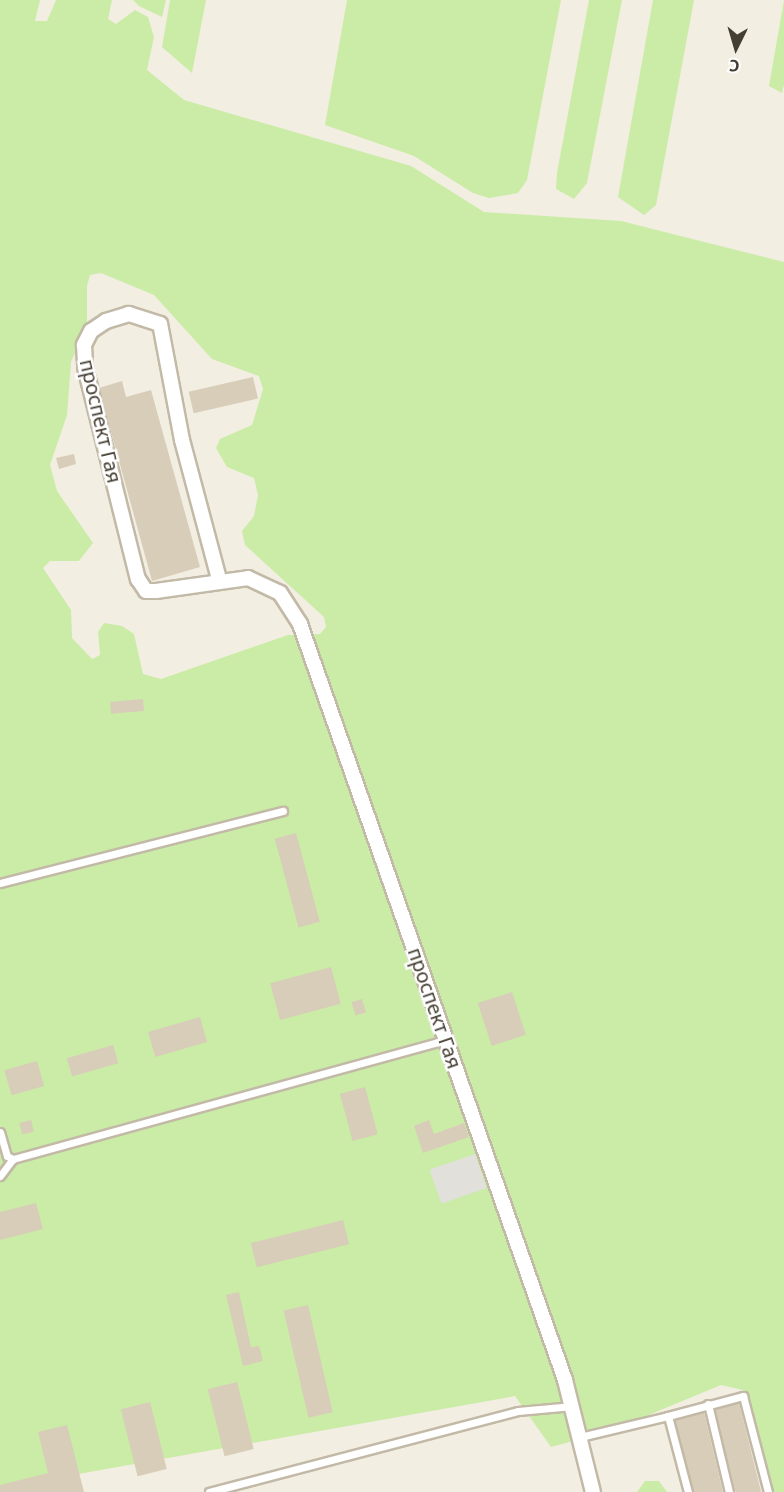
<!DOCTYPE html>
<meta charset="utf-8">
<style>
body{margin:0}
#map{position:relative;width:784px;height:1492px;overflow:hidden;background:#f3eee2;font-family:"Noto Sans",sans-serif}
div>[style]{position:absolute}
.green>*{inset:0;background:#caeca6}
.parking>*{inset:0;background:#e2e0db;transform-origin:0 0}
.building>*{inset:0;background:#d8cdb9;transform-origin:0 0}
.roads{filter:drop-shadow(2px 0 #c2b9a7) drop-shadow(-2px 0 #c2b9a7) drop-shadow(0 2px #c2b9a7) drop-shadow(0 -2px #c2b9a7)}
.service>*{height:7px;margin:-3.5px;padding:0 3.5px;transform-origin:3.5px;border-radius:3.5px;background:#fff}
.minor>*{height:14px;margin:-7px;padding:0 7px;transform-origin:7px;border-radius:7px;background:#fff}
span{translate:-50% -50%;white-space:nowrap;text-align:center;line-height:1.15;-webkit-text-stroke:5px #fff;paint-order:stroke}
.street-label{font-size:20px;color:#453e32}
.north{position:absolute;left:706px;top:18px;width:60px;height:60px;-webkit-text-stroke:4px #fff;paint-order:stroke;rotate:185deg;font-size:16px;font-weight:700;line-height:24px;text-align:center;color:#453e32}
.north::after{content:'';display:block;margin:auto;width:21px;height:27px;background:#453e32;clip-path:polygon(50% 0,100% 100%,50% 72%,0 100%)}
</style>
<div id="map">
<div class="green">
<i style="clip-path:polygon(evenodd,0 0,40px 0,35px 21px,47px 21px,56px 0,112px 0,108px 19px,116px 24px,135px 10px,148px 17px,154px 37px,147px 70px,184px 100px,411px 166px,484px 212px,621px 221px,784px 262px,784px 1492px,769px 1492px,763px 1453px,743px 1390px,721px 1385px,610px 1431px,551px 1447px,515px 1396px,0 1488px,0 0,101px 273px,154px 295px,212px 359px,259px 376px,263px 389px,252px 425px,220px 439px,216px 448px,227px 467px,254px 478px,258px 495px,254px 516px,242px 531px,245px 545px,324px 617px,326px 627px,320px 634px,288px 635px,161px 679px,143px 674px,134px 634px,122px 626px,104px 623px,98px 632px,100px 655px,92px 659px,72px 638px,71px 610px,43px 568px,50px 561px,79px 561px,93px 543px,57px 491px,50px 465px,67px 415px,71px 362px,87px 325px,87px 286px,90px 275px,101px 273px)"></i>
<i style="clip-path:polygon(133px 0,166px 0,162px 17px,139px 6px)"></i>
<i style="clip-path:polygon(170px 0,206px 0,192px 73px,162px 47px)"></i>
<i style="clip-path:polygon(347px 0,561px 0,527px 180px,518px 193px,489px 198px,473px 193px,414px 156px,325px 125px)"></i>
<i style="clip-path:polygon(589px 0,622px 0,587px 183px,574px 199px,556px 189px,557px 173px)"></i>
<i style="clip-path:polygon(653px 0,694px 0,656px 205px,644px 215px,618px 197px)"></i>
<i style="clip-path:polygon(784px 0,784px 84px,782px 93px,769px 86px)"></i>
<i style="clip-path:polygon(645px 1481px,659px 1481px,667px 1492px,637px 1492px)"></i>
</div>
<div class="parking">
<i style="left:475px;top:1154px;width:36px;height:48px;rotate:71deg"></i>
</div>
<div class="building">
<i style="left:253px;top:377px;width:22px;height:66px;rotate:77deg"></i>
<i style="clip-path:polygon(122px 381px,126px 397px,151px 390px,200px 567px,152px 581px,99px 388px)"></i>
<i style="clip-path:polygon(74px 454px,76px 464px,59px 469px,56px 458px)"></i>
<i style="left:143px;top:699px;width:12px;height:33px;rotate:85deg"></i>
<i style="left:296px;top:833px;width:92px;height:22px;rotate:75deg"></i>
<i style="left:331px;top:967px;width:38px;height:63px;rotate:75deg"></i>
<i style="left:512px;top:992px;width:45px;height:36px;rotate:72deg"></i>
<i style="left:362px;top:999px;width:14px;height:11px;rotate:73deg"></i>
<i style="left:200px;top:1017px;width:26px;height:54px;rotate:74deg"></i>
<i style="left:113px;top:1045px;width:19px;height:48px;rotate:74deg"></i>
<i style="left:37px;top:1061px;width:26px;height:34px;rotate:74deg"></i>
<i style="left:365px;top:1087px;width:49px;height:26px;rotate:75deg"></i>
<i style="left:31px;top:1120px;width:12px;height:12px;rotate:76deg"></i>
<i style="clip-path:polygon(429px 1120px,434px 1134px,464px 1123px,469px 1137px,423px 1153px,414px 1126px)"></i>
<i style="clip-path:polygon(36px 1203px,43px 1229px,0 1240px,0 1212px)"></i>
<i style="left:343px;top:1220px;width:25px;height:95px;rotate:76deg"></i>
<i style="clip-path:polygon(239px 1292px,251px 1347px,259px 1346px,263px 1361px,243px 1366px,226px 1295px)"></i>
<i style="left:308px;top:1305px;width:110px;height:25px;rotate:77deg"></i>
<i style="left:237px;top:1382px;width:69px;height:30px;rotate:76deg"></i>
<i style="left:150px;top:1402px;width:69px;height:30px;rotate:76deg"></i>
<i style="left:739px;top:1403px;width:92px;height:25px;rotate:76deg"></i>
<i style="clip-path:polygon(704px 1412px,723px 1492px,694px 1492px,675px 1420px)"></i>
<i style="clip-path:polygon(67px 1425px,84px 1492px,0 1492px,0 1485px,48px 1473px,38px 1432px)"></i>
</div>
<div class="roads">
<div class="service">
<i style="left:0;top:883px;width:292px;rotate:-14.3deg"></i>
<i style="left:0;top:1132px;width:25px;rotate:74deg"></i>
<i style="left:7px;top:1156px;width:7px;rotate:27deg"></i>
<i style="left:0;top:1176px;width:21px;rotate:-53deg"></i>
<i style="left:13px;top:1159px;width:449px;rotate:-15.4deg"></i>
<i style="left:708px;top:1404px;width:90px;rotate:76.6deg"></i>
<i style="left:668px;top:1416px;width:78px;rotate:-14.9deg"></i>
<i style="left:743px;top:1396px;width:99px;rotate:75.4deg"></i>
<i style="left:580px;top:1437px;width:90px;rotate:-13.4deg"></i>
<i style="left:668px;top:1416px;width:79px;rotate:75.3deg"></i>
<i style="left:209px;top:1492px;width:319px;rotate:-14.7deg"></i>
<i style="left:518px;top:1411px;width:55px;rotate:-5.2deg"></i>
</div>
<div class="minor">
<i style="left:219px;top:579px;width:144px;rotate:-104.9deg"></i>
<i style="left:182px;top:440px;width:118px;rotate:-100.7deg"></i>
<i style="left:160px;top:324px;width:33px;rotate:-162deg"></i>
<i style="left:129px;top:314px;width:24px;rotate:163deg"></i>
<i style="left:106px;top:321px;width:18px;rotate:146deg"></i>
<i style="left:91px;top:331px;width:16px;rotate:117deg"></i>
<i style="left:84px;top:345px;width:22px;rotate:87deg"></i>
<i style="left:85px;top:367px;width:219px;rotate:76deg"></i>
<i style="left:138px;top:579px;width:14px;rotate:56deg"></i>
<i style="left:146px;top:591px;width:10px"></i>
<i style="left:156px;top:591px;width:93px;rotate:-8deg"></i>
<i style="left:248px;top:578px;width:35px;rotate:25deg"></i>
<i style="left:280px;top:593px;width:37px;rotate:57deg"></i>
<i style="left:300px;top:624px;width:801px;rotate:70.68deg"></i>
<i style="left:565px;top:1380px;width:115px;rotate:76deg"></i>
</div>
</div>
<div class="street-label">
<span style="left:101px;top:421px;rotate:77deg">проспект Гая</span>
<span style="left:435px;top:1008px;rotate:71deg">проспект Гая</span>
</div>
<div class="north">С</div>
</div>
